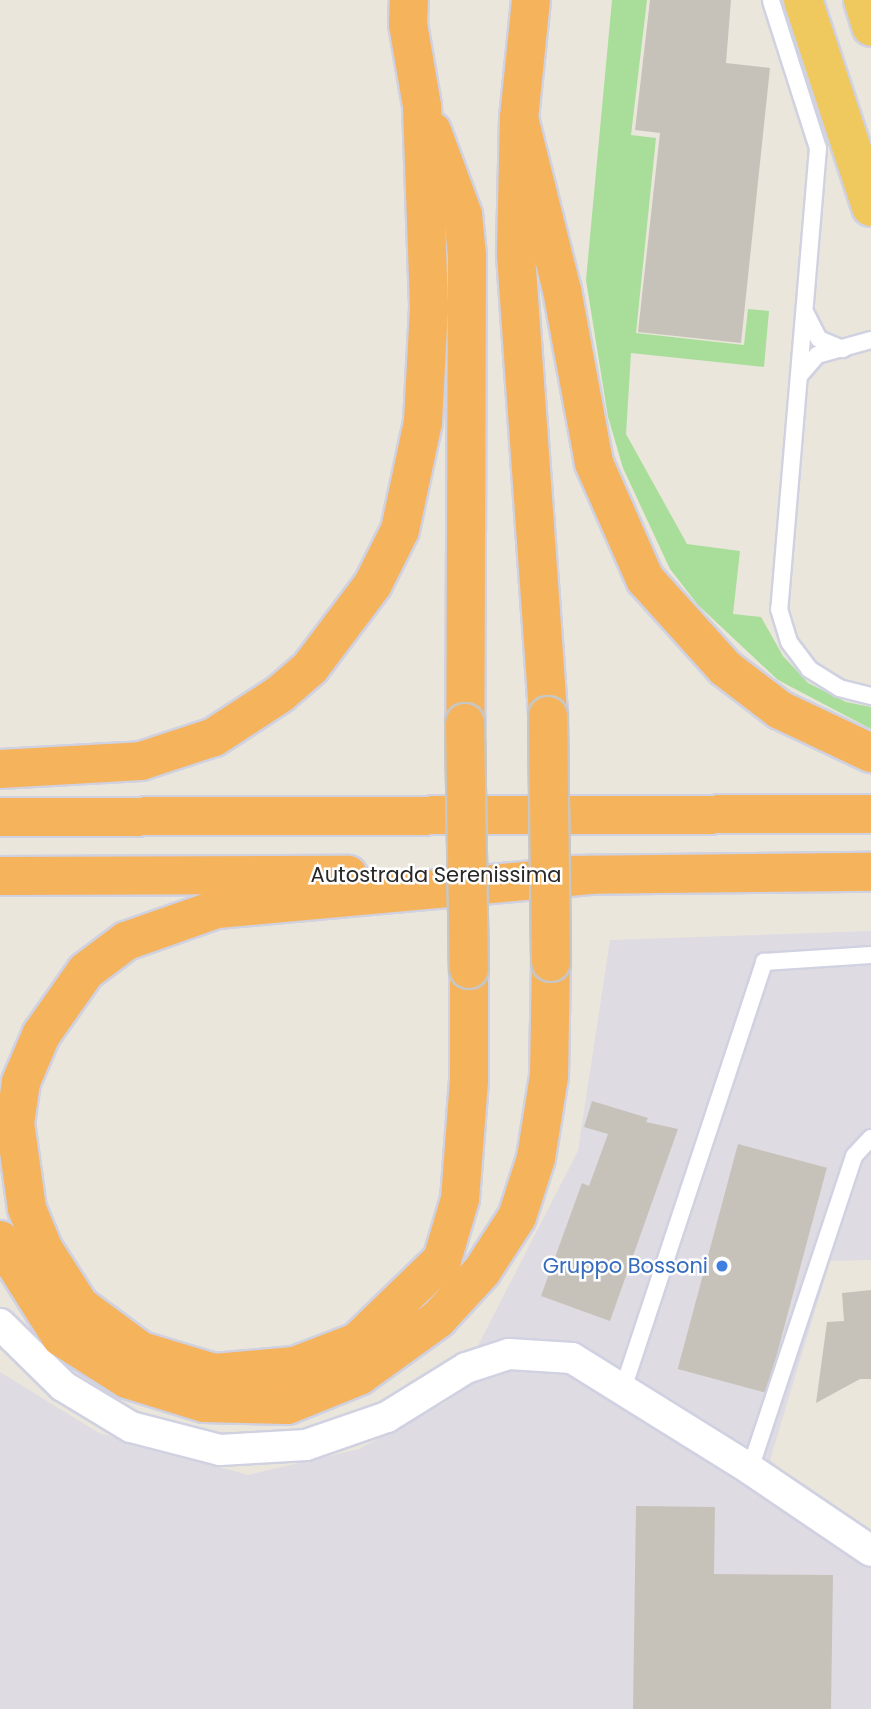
<!DOCTYPE html>
<style>
body{margin:0}
#map{position:relative;width:871px;height:1709px;overflow:hidden;background:#eae6db;font-family:Poppins,sans-serif}
div>[style]{position:absolute}
.industrial>*{inset:0;background:#dedbe3}
.green>*{inset:0;background:#a8de9a}
.building>*{inset:0;background:#c6c2ba;transform-origin:0 0}
.roads{filter:drop-shadow(2px 0 #d0d1e1) drop-shadow(-2px 0 #d0d1e1) drop-shadow(0 2px #d0d1e1) drop-shadow(0 -2px #d0d1e1)}
.service>*{height:16px;margin:-8px;padding:0 8px;transform-origin:8px;border-radius:8px;background:#fff}
.minor>*{height:30px;margin:-15px;padding:0 15px;transform-origin:15px;border-radius:15px;background:#fff}
.trunk>*{height:38px;margin:-19px;padding:0 19px;transform-origin:19px;border-radius:19px;background:#efc85e}
.motorway>*{height:38px;margin:-19px;padding:0 19px;transform-origin:19px;border-radius:19px;background:#f5b35b}
.bridges{filter:drop-shadow(2px 0 #c7c7c7) drop-shadow(-2px 0 #c7c7c7) drop-shadow(0 2px #c7c7c7) drop-shadow(0 -2px #c7c7c7)}
.motorway-bridge>*{height:38px;margin:-19px;padding:0 19px;transform-origin:19px;border-radius:19px;background:#f5b35b}
.dots>*{width:19px;height:19px;translate:-50% -50%;box-sizing:border-box;border:4px solid #fff;border-radius:50%}
span{translate:-50% -50%;white-space:nowrap;text-align:center;line-height:1.15;-webkit-text-stroke:5px #fff;paint-order:stroke}
.street-label{font-size:21px;color:#282828}
.shop-label{font-size:21px;color:#366cbe}
.right{translate:-100% -50%;text-align:right}
</style>
<div id="map">
<div class="industrial">
<i style="clip-path:polygon(871px 931px,871px 1260px,830px 1261px,770px 1460px,871px 1545px,871px 1709px,0 1709px,0 1372px,99px 1433px,248px 1475px,359px 1449px,450px 1400px,578px 1151px,610px 940px)"></i>
</div>
<div class="green">
<i style="clip-path:polygon(612px 0,647px 0,631px 135px,656px 138px,636px 333px,744px 345px,748px 309px,769px 311px,764px 367px,631px 353px,626px 434px,687px 544px,740px 551px,733px 614px,761px 617px,783px 656px,808px 683px,846px 702px,871px 707px,871px 729px,778px 680px,698px 605px,670px 569px,623px 468px,608px 417px,586px 280px)"></i>
</div>
<div class="building">
<i style="clip-path:polygon(650px 0,731px 0,726px 63px,770px 68px,741px 343px,638px 332px,660px 133px,635px 130px)"></i>
<i style="clip-path:polygon(592px 1101px,648px 1118px,646px 1122px,678px 1129px,610px 1321px,541px 1296px,582px 1183px,589px 1186px,608px 1134px,584px 1127px)"></i>
<i style="left:738px;top:1144px;width:92px;height:233px;rotate:15deg"></i>
<i style="clip-path:polygon(871px 1290px,871px 1379px,860px 1379px,816px 1403px,827px 1322px,844px 1321px,842px 1293px)"></i>
<i style="clip-path:polygon(636px 1506px,715px 1507px,714px 1574px,833px 1575px,831px 1709px,633px 1709px)"></i>
</div>
<div class="roads">
<div class="service">
<i style="left:771px;top:1px;width:154px;rotate:72.3deg"></i>
<i style="left:818px;top:148px;width:463px;rotate:94.8deg"></i>
<i style="left:779px;top:609px;width:34px;rotate:73deg"></i>
<i style="left:789px;top:642px;width:34px;rotate:53deg"></i>
<i style="left:809px;top:669px;width:36px;rotate:32deg"></i>
<i style="left:839px;top:688px;width:33px;rotate:14deg"></i>
<i style="left:806px;top:314px;width:28px;rotate:63deg"></i>
<i style="left:819px;top:339px;width:26px;rotate:23deg"></i>
<i style="left:799px;top:376px;width:28px;rotate:-49deg"></i>
<i style="left:817px;top:355px;width:56px;rotate:-15.5deg"></i>
<i style="left:623px;top:1389px;width:450px;rotate:-71.7deg"></i>
<i style="left:764px;top:962px;width:107px;rotate:-3.7deg"></i>
<i style="left:750px;top:1469px;width:330px;rotate:-71.6deg"></i>
<i style="left:854px;top:1156px;width:25px;rotate:-47deg"></i>
</div>
<div class="minor">
<i style="left:0;top:1324px;width:88px;rotate:44.5deg"></i>
<i style="left:63px;top:1386px;width:79px;rotate:31.1deg"></i>
<i style="left:131px;top:1427px;width:92px;rotate:14.5deg"></i>
<i style="left:220px;top:1450px;width:86px;rotate:-3.3deg"></i>
<i style="left:306px;top:1445px;width:86px;rotate:-19.1deg"></i>
<i style="left:387px;top:1417px;width:93px;rotate:-31.8deg"></i>
<i style="left:466px;top:1368px;width:45px;rotate:-18deg"></i>
<i style="left:509px;top:1354px;width:63px;rotate:3.6deg"></i>
<i style="left:572px;top:1358px;width:210px;rotate:31.9deg"></i>
<i style="left:750px;top:1469px;width:146px;rotate:34.1deg"></i>
</div>
<div class="trunk">
<i style="left:803px;top:0;width:218px;rotate:71.8deg"></i>
<i style="left:863px;top:0;width:28px;rotate:73deg"></i>
</div>
<div class="motorway">
<i style="left:531px;top:0;width:119px;rotate:95.8deg"></i>
<i style="left:519px;top:118px;width:137px;rotate:91.3deg"></i>
<i style="left:516px;top:255px;width:462px;rotate:86deg"></i>
<i style="left:519px;top:118px;width:177px;rotate:76deg"></i>
<i style="left:562px;top:290px;width:176px;rotate:79.5deg"></i>
<i style="left:594px;top:463px;width:127px;rotate:66.3deg"></i>
<i style="left:645px;top:579px;width:120px;rotate:48deg"></i>
<i style="left:725px;top:668px;width:69px;rotate:37.4deg"></i>
<i style="left:780px;top:710px;width:101px;rotate:25.3deg"></i>
<i style="left:432px;top:131px;width:90px;rotate:69.7deg"></i>
<i style="left:463px;top:215px;width:41px;rotate:84.4deg"></i>
<i style="left:467px;top:256px;width:467px;rotate:90.2deg"></i>
<i style="left:0;top:769px;width:141px;rotate:-3.2deg"></i>
<i style="left:141px;top:761px;width:77px;rotate:-18.2deg"></i>
<i style="left:214px;top:737px;width:79px;rotate:-33.1deg"></i>
<i style="left:280px;top:694px;width:40px;rotate:-41deg"></i>
<i style="left:310px;top:668px;width:105px;rotate:-53.1deg"></i>
<i style="left:373px;top:584px;width:60px;rotate:-63.4deg"></i>
<i style="left:400px;top:530px;width:110px;rotate:-78deg"></i>
<i style="left:423px;top:422px;width:116px;rotate:-87deg"></i>
<i style="left:429px;top:306px;width:200px;rotate:-92deg"></i>
<i style="left:422px;top:106px;width:83px;rotate:-99.7deg"></i>
<i style="left:408px;top:24px;width:24px;rotate:-88deg"></i>
<i style="left:0;top:817px;width:871px;rotate:-0.2deg"></i>
<i style="left:566px;top:875px;width:305px;rotate:-0.6deg"></i>
<i style="left:0;top:876px;width:348px;rotate:-0.2deg"></i>
<i style="left:469px;top:969px;width:111px;rotate:90deg"></i>
<i style="left:469px;top:1080px;width:119px;rotate:94.3deg"></i>
<i style="left:460px;top:1199px;width:64px;rotate:106.4deg"></i>
<i style="left:442px;top:1260px;width:118px;rotate:136deg"></i>
<i style="left:357px;top:1342px;width:67px;rotate:159.1deg"></i>
<i style="left:294px;top:1366px;width:80px;rotate:175deg"></i>
<i style="left:214px;top:1373px;width:76px;rotate:-163.2deg"></i>
<i style="left:141px;top:1351px;width:76px;rotate:-143.6deg"></i>
<i style="left:80px;top:1306px;width:67px;rotate:-122.7deg"></i>
<i style="left:44px;top:1250px;width:44px;rotate:-112.5deg"></i>
<i style="left:27px;top:1209px;width:87px;rotate:-97.9deg"></i>
<i style="left:15px;top:1123px;width:41px;rotate:-81.7deg"></i>
<i style="left:21px;top:1082px;width:51px;rotate:-66.9deg"></i>
<i style="left:41px;top:1035px;width:78px;rotate:-54.9deg"></i>
<i style="left:86px;top:971px;width:50px;rotate:-36.9deg"></i>
<i style="left:126px;top:941px;width:96px;rotate:-19.4deg"></i>
<i style="left:217px;top:909px;width:375px;rotate:-5.2deg"></i>
<i style="left:0;top:1240px;width:115px;rotate:57.8deg"></i>
<i style="left:61px;top:1337px;width:78px;rotate:32.5deg"></i>
<i style="left:127px;top:1379px;width:81px;rotate:17.3deg"></i>
<i style="left:204px;top:1403px;width:83px;rotate:1.4deg"></i>
<i style="left:287px;top:1405px;width:78px;rotate:-21.9deg"></i>
<i style="left:359px;top:1376px;width:97px;rotate:-35.8deg"></i>
<i style="left:438px;top:1319px;width:65px;rotate:-47.5deg"></i>
<i style="left:482px;top:1271px;width:64px;rotate:-57.1deg"></i>
<i style="left:517px;top:1217px;width:62px;rotate:-72.1deg"></i>
<i style="left:536px;top:1158px;width:83px;rotate:-81deg"></i>
<i style="left:549px;top:1076px;width:114px;rotate:-89deg"></i>
</div>
</div>
<div class="bridges">
<div class="motorway-bridge">
<i style="left:548px;top:716px;width:246px;rotate:89.3deg"></i>
<i style="left:465px;top:723px;width:246px;rotate:89.1deg"></i>
</div>
</div>
<div class="dots">
<i style="left:722px;top:1266px;background:#3f7fe0"></i>
</div>
<div class="street-label">
<span style="left:436px;top:875px">Autostrada Serenissima</span>
</div>
<div class="shop-label">
<span class="right" style="left:708px;top:1266px">Gruppo Bossoni</span>
</div>
</div>
